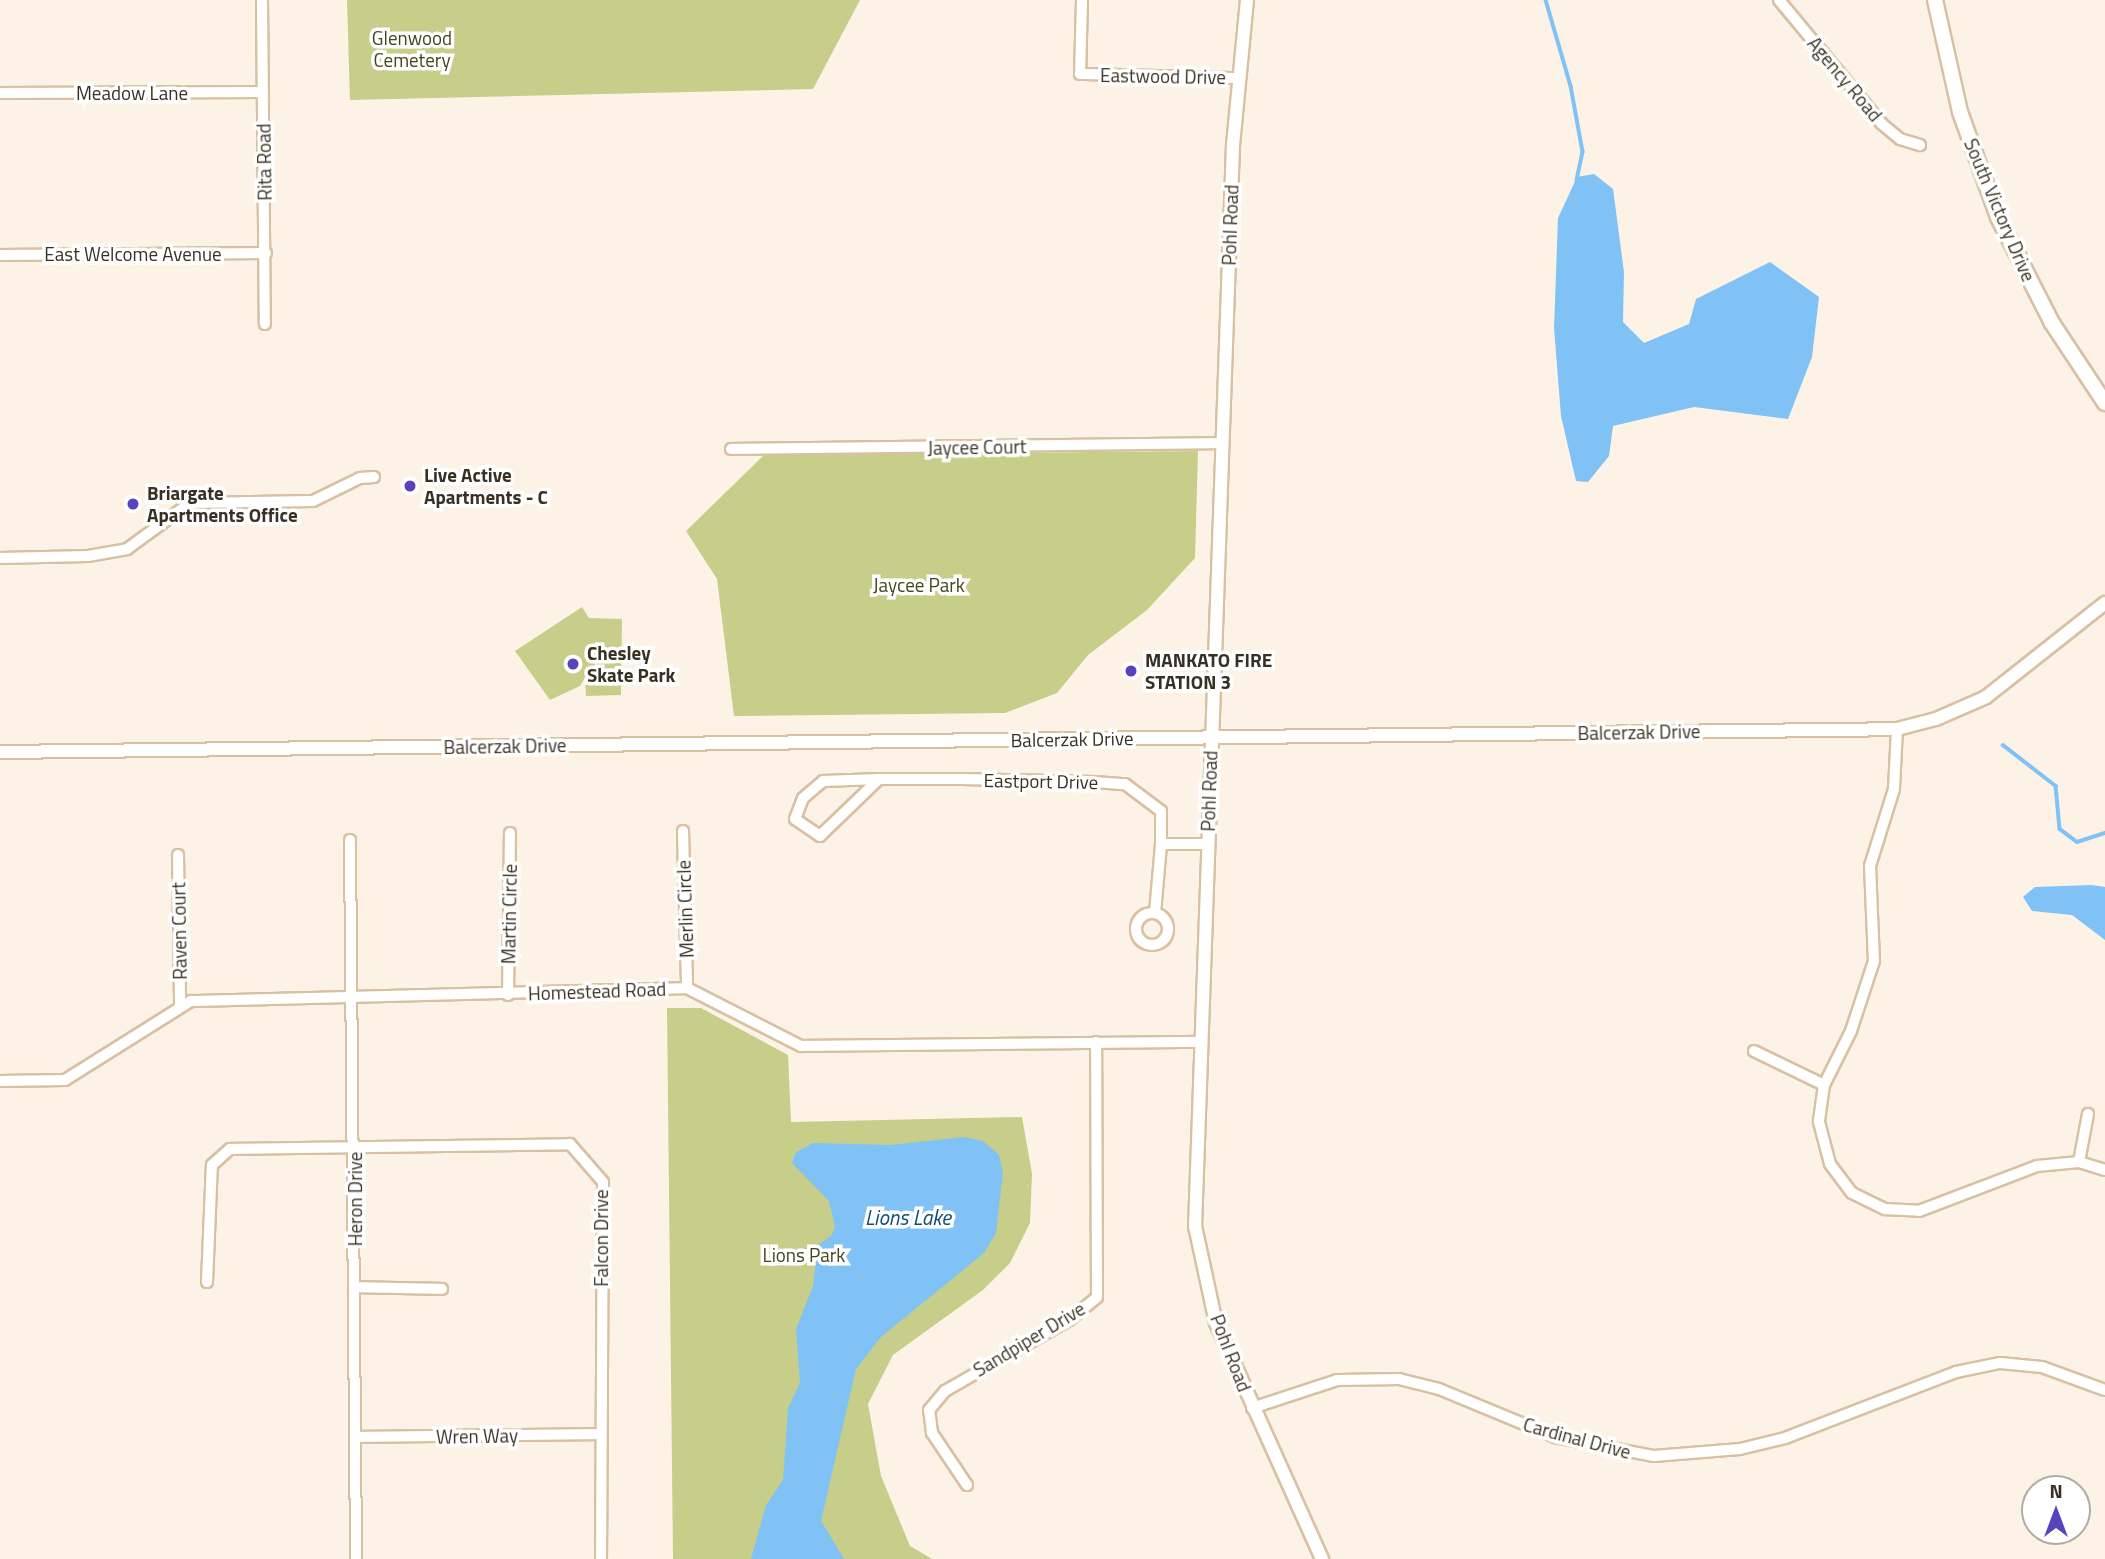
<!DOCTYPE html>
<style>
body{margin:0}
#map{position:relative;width:2105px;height:1559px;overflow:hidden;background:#fcf3e6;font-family:"Titillium Web",sans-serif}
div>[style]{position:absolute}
.green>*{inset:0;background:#c6ce89}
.water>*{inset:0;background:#81c2f6}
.stream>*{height:3.5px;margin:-1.75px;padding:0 1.75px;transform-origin:1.75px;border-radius:1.75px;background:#81c2f6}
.roads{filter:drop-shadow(2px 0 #d8c1a2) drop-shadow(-2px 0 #d8c1a2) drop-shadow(0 2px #d8c1a2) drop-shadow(0 -2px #d8c1a2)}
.minor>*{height:10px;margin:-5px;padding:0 5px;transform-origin:5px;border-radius:5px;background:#fff}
.minor>.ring{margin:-5px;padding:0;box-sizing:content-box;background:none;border:10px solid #fff;border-radius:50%}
.tertiary>*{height:12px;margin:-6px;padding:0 6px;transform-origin:6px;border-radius:6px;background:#fff}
.secondary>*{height:14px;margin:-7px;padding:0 7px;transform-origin:7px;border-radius:7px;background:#fff}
.dots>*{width:19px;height:19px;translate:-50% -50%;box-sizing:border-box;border:4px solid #fff;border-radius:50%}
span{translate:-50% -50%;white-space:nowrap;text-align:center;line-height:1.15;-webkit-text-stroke:7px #fff;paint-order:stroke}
.park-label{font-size:19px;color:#42461c}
.street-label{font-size:19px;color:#393024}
.poi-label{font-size:19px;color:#393024;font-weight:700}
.left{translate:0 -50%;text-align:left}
.water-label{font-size:21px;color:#0c4e77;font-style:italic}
.north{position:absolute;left:2021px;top:1475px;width:70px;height:70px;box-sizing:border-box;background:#fff;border:2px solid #b0aca7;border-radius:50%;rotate:0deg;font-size:19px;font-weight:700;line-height:28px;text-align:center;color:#393024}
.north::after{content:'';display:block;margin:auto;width:24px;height:32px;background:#5743bb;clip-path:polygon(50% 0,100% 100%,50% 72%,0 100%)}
</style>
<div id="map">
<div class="green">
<i style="clip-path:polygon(347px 0,860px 0,813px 89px,350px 100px)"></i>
<i style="clip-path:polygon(1198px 451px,1195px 558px,1147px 610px,1088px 655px,1057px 693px,1005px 713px,734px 716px,717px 579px,686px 531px,764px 455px)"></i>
<i style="clip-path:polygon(582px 607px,589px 618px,622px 619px,621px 695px,586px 696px,585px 678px,580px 686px,550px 700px,515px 651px)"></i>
<i style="clip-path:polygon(667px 1008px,701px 1008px,788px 1055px,791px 1122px,1022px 1117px,1032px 1174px,1030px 1223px,1010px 1263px,983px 1290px,893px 1355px,868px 1404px,881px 1476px,910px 1546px,932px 1559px,673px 1559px)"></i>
</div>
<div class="water">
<i style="clip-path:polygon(1594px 174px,1613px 189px,1624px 272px,1623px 322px,1644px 343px,1689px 324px,1696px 299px,1770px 262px,1819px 297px,1812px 357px,1788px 419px,1694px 407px,1613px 426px,1609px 456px,1588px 482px,1576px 481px,1561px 416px,1554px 328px,1558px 218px,1577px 177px)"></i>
<i style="clip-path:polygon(2091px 885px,2105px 887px,2105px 940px,2072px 915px,2032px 911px,2023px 897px,2035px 887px)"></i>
<i style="clip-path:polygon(964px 1137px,983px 1141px,999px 1155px,1003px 1173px,996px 1233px,984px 1253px,881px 1337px,856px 1369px,821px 1521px,844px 1559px,751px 1559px,766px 1505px,783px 1480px,788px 1408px,800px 1383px,796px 1329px,813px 1286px,818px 1245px,831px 1236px,835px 1227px,829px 1201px,792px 1163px,796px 1152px,813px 1143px,890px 1145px)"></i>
</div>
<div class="stream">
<i style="left:1546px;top:0;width:90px;rotate:73.8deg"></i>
<i style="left:1571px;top:86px;width:67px;rotate:79.7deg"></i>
<i style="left:1583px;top:152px;width:29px;rotate:102deg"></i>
<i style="left:2003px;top:745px;width:67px;rotate:37.7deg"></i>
<i style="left:2056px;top:786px;width:43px;rotate:84.7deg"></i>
<i style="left:2060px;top:829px;width:21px;rotate:37deg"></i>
<i style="left:2077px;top:842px;width:29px;rotate:-18deg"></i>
</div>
<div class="roads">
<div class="minor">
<i style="left:262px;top:0;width:324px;rotate:89.5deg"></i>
<i style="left:1082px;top:0;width:74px;rotate:91.5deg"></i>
<i style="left:1080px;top:74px;width:156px;rotate:1.5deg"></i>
<i style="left:1779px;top:0;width:161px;rotate:50.3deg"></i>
<i style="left:1882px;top:124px;width:23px;rotate:40deg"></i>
<i style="left:1900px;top:139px;width:21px;rotate:17deg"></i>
<i style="left:0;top:93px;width:263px;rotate:-0.2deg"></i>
<i style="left:0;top:255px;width:266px;rotate:-0.4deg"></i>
<i style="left:731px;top:449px;width:492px;rotate:-0.7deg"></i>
<i style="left:0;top:558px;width:88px;rotate:-1.3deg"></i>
<i style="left:88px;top:556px;width:40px;rotate:-10deg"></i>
<i style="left:127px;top:549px;width:78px;rotate:-36.1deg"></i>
<i style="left:190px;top:503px;width:123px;rotate:-0.9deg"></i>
<i style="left:313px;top:501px;width:52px;rotate:-26.1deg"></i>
<i style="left:360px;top:478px;width:14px;rotate:-4deg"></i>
<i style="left:1897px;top:729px;width:60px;rotate:92.9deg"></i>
<i style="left:1894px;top:789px;width:81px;rotate:107.3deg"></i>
<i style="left:1870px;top:866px;width:95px;rotate:87.6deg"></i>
<i style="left:1874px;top:961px;width:74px;rotate:108.2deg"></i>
<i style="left:1851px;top:1031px;width:60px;rotate:116.6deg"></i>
<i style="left:1824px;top:1085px;width:37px;rotate:98deg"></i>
<i style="left:1819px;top:1122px;width:43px;rotate:75.3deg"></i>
<i style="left:1830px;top:1164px;width:36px;rotate:53deg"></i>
<i style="left:1852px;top:1193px;width:37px;rotate:26deg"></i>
<i style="left:1885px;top:1209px;width:34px;rotate:3deg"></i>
<i style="left:1919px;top:1211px;width:126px;rotate:-20.9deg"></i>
<i style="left:2037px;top:1166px;width:42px;rotate:-5.4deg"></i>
<i style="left:2079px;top:1162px;width:27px;rotate:17deg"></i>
<i style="left:879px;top:779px;width:82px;rotate:136deg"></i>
<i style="left:820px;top:836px;width:30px;rotate:-146deg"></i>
<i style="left:795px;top:819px;width:22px;rotate:-69deg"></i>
<i style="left:803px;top:798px;width:26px;rotate:-40deg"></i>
<i style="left:823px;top:781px;width:56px;rotate:-2deg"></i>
<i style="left:879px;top:779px;width:82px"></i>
<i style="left:961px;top:779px;width:133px;rotate:1.3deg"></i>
<i style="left:1094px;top:782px;width:31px;rotate:4deg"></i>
<i style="left:1125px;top:784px;width:45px;rotate:36.9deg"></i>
<i style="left:1161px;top:811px;width:33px;rotate:90deg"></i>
<i style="left:1161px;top:844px;width:45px"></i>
<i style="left:683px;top:831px;width:157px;rotate:88.5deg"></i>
<i style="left:350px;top:840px;width:719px;rotate:89.52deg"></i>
<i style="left:178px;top:855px;width:152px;rotate:89.2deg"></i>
<i class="ring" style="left:1136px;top:913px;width:22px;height:22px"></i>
<i style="left:1155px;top:913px;width:69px;rotate:-85deg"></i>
<i style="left:508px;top:995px;width:162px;rotate:-89.3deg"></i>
<i style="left:1754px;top:1051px;width:78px;rotate:25.9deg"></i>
<i style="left:0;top:1081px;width:65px;rotate:-0.9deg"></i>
<i style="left:65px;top:1080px;width:149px;rotate:-32.1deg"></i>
<i style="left:191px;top:1001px;width:496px;rotate:-1.5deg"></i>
<i style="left:687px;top:988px;width:128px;rotate:27deg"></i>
<i style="left:801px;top:1046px;width:401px;rotate:-0.6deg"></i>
<i style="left:2079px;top:1162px;width:49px;rotate:-79.4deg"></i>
<i style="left:207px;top:1282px;width:117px;rotate:-87.6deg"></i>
<i style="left:212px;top:1165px;width:24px;rotate:-42deg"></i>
<i style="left:230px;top:1149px;width:340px;rotate:-0.8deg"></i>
<i style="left:570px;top:1144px;width:50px;rotate:49deg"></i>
<i style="left:603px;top:1182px;width:377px;rotate:90.3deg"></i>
<i style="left:354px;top:1287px;width:88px;rotate:1.3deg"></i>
<i style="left:1252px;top:1408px;width:89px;rotate:-18.2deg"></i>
<i style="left:1337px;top:1380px;width:62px;rotate:-0.9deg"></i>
<i style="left:1399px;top:1379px;width:41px;rotate:14deg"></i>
<i style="left:1439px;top:1389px;width:126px;rotate:22.5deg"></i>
<i style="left:1555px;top:1437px;width:101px;rotate:10.9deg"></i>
<i style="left:1654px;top:1456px;width:86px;rotate:-4.7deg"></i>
<i style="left:1740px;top:1449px;width:46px;rotate:-13.7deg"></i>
<i style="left:1785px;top:1438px;width:183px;rotate:-21.1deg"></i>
<i style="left:1956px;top:1372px;width:45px;rotate:-11.6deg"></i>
<i style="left:2000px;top:1363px;width:42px;rotate:5.4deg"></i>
<i style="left:2042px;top:1367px;width:67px;rotate:20.1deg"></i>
<i style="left:355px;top:1437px;width:245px;rotate:-0.7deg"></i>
<i style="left:967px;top:1485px;width:63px;rotate:-123.9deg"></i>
<i style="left:932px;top:1433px;width:23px;rotate:-97deg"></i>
<i style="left:929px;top:1410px;width:25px;rotate:-50deg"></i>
<i style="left:945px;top:1391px;width:143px;rotate:-29.8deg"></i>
<i style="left:1069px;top:1320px;width:36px;rotate:-39deg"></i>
<i style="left:1097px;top:1297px;width:255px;rotate:-90.2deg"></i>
</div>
<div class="tertiary">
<i style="left:1247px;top:0;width:146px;rotate:95.5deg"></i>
<i style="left:1233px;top:145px;width:1082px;rotate:92.01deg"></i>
<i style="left:1195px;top:1226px;width:99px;rotate:77.8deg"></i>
<i style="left:1216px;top:1323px;width:259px;rotate:65.8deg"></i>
<i style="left:0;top:752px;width:1897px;rotate:-0.69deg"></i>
<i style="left:1897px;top:729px;width:40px;rotate:-14.4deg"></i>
<i style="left:1936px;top:719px;width:55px;rotate:-23.7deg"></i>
<i style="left:1986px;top:697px;width:152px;rotate:-38.3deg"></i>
</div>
<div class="secondary">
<i style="left:1935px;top:0;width:115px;rotate:77.4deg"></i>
<i style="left:1960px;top:112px;width:112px;rotate:70.1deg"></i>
<i style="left:1998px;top:217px;width:119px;rotate:63deg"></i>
<i style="left:2052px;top:323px;width:96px;rotate:56.5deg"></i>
</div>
</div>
<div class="dots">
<i style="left:410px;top:486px;background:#5743bb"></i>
<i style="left:133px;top:504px;background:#5743bb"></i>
<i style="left:573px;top:664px;background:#5743bb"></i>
<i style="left:1131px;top:671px;background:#5743bb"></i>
</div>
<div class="park-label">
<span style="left:412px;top:49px">Glenwood<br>Cemetery</span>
<span style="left:919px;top:585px">Jaycee Park</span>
<span style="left:804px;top:1255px">Lions Park</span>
</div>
<div class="street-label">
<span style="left:1163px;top:76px;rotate:1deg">Eastwood Drive</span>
<span style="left:1845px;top:79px;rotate:50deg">Agency Road</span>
<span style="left:132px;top:93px">Meadow Lane</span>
<span style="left:264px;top:162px;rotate:-91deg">Rita Road</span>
<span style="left:2000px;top:210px;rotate:67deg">South Victory Drive</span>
<span style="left:1230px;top:225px;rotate:-88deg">Pohl Road</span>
<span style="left:133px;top:254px">East Welcome Avenue</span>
<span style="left:977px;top:447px;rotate:-1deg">Jaycee Court</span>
<span style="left:1639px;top:732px;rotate:-1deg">Balcerzak Drive</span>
<span style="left:1072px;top:739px;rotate:-1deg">Balcerzak Drive</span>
<span style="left:505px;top:746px;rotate:-1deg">Balcerzak Drive</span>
<span style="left:1041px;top:781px;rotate:1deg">Eastport Drive</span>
<span style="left:1209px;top:791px;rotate:-88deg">Pohl Road</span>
<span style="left:685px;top:909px;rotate:-92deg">Merlin Circle</span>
<span style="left:509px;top:914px;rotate:-89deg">Martin Circle</span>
<span style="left:179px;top:931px;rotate:-91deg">Raven Court</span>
<span style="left:597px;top:991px;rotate:-2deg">Homestead Road</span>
<span style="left:355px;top:1199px;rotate:-90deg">Heron Drive</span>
<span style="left:601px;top:1238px;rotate:-90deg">Falcon Drive</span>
<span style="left:1029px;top:1339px;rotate:-31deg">Sandpiper Drive</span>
<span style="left:1231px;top:1353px;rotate:69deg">Pohl Road</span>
<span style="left:477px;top:1436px;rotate:-1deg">Wren Way</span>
<span style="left:1577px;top:1438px;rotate:15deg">Cardinal Drive</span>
</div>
<div class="poi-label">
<span class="left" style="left:424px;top:486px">Live Active<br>Apartments - C</span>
<span class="left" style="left:147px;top:504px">Briargate<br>Apartments Office</span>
<span class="left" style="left:587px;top:664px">Chesley<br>Skate Park</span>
<span class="left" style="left:1145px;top:671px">MANKATO FIRE<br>STATION 3</span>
</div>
<div class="water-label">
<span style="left:908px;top:1217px">Lions Lake</span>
</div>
<div class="north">N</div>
</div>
